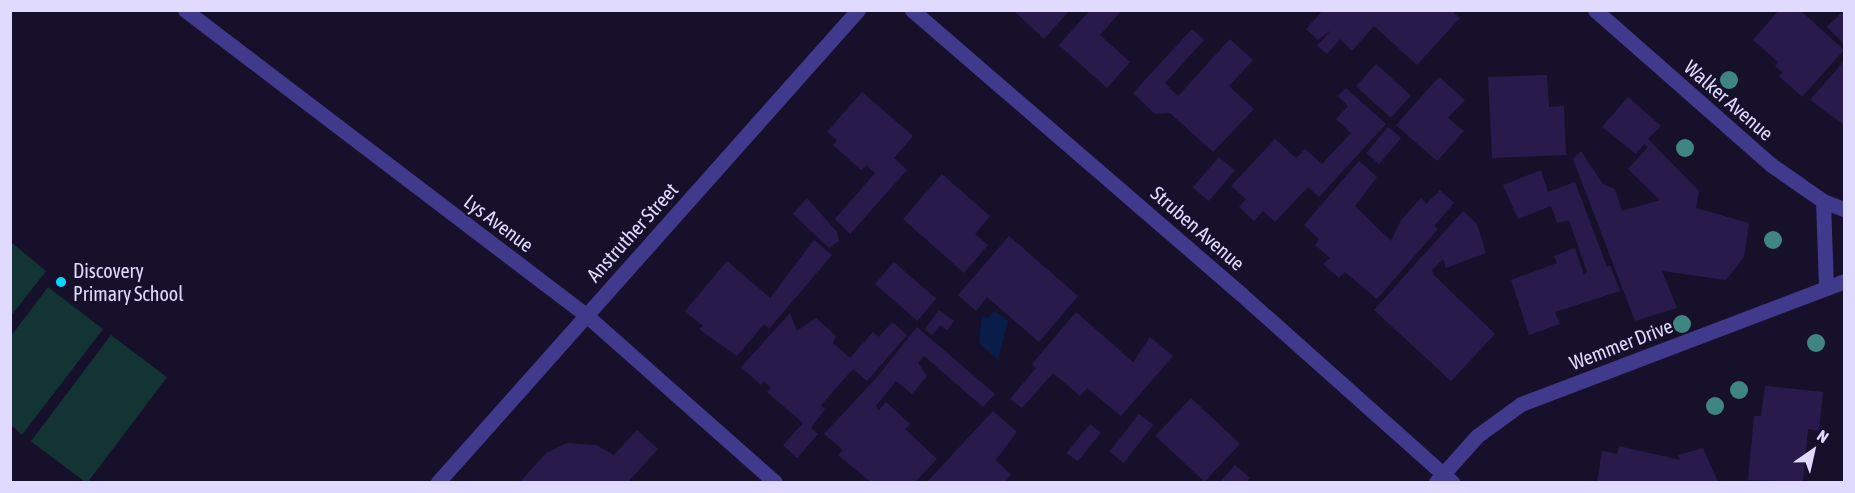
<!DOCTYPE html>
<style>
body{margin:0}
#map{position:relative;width:1855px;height:493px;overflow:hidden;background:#16102b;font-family:"Asap Condensed",sans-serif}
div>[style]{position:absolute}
.green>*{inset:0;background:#123435;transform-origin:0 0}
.water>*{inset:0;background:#091d4b}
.building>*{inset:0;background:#281b4c;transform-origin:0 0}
.minor>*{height:15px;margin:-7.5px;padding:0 7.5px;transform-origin:7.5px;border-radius:7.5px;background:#41398b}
.trees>*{width:18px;height:18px;margin:-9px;border-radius:50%;background:#3f8583}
.dots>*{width:16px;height:16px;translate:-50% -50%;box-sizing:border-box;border:3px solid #16102b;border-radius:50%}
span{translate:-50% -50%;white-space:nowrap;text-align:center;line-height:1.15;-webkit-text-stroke:4.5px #16102b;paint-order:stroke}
.street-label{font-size:20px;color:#e0daff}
.poi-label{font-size:20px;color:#e0daff}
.left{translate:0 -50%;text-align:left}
.frame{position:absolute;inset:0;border:12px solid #e0daff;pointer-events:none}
.north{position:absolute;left:1783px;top:421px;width:60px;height:60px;-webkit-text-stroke:4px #16102b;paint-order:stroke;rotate:34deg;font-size:16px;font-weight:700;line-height:24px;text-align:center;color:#e0daff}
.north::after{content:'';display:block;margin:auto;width:21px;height:27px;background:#e0daff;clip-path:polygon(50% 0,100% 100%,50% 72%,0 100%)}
</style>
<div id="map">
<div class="green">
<i style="clip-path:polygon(11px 242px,46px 271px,11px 316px,10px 242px)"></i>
<i style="clip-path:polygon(48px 287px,103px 329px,22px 435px,11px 425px,11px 336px)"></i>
<i style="left:111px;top:335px;width:70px;height:133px;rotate:37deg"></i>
</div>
<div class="water">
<i style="clip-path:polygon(994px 311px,1008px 321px,998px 360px,979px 343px,982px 316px,989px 318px)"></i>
</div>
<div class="building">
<i style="clip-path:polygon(1013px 10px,1070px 10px,1044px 39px)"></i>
<i style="clip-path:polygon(1090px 10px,1122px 10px,1100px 35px,1130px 62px,1107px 88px,1059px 45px)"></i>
<i style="clip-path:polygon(1323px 10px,1451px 10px,1460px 18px,1417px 65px,1374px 26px,1352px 51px,1340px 39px,1327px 54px,1317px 46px,1331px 30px,1318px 40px,1306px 29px)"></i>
<i style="clip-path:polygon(1779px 10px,1800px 10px,1844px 50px,1802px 97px,1779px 76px,1783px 73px,1775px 66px,1778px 62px,1753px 40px)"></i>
<i style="clip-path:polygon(1844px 10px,1844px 44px,1827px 27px)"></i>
<i style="clip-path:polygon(1192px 29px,1204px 40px,1165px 83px,1178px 96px,1230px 39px,1253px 60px,1229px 86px,1254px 109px,1213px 152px,1170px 113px,1155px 114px,1133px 93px)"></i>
<i style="clip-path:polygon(1844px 61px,1844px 125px,1810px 100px)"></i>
<i style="left:1376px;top:64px;width:47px;height:30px;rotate:42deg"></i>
<i style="clip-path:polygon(1547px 75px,1549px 107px,1564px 106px,1566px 155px,1492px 158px,1488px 77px)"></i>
<i style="clip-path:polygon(1439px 77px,1465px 100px,1448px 118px,1464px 131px,1437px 161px,1396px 125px)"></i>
<i style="clip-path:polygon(1346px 88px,1386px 124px,1319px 197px,1308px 187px,1275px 222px,1263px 211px,1254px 221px,1239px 207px,1246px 199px,1231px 186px,1275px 139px,1296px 158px,1305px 149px,1322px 164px,1351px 133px,1336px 119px,1348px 106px,1338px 96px)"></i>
<i style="clip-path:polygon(862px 92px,913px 136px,894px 158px,907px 170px,850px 234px,835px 219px,875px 173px,866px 165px,861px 170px,833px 145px,837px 140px,827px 132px)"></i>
<i style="clip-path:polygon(1628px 97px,1661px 126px,1648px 139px,1699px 191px,1696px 208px,1749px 223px,1744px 257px,1726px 280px,1662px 271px,1677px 308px,1635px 321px,1573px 159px,1581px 151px,1603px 184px,1615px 189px,1622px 211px,1660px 200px,1628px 169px,1648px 147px,1644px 144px,1636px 154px,1602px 127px)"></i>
<i style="left:1388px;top:127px;width:17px;height:34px;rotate:40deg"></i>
<i style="left:1219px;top:157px;width:21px;height:40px;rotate:41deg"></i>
<i style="clip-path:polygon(1359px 161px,1377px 177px,1355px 206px,1391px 241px,1401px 220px,1421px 198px,1426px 204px,1440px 190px,1454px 203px,1434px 226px,1438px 229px,1377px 299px,1345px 272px,1339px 278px,1323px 264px,1330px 258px,1315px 245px,1319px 239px,1304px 225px)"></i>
<i style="clip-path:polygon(1541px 170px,1548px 192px,1575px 182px,1607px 267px,1610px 265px,1620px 291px,1555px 312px,1560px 324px,1529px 335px,1511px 280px,1557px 263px,1554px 256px,1575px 248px,1584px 275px,1587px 272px,1569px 220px,1557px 223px,1551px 206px,1518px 219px,1503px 185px)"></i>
<i style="clip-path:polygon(942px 174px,990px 216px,975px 234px,988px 245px,964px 273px,903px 219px)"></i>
<i style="clip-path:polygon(807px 198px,837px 232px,839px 241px,829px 248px,793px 214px)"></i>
<i style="clip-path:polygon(1463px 211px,1477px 224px,1486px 253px,1446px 268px,1443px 259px,1432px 270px,1433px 274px,1495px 334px,1451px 381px,1374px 310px)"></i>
<i style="clip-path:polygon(1009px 236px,1078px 296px,1039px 342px,987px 297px,976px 311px,958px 295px)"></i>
<i style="clip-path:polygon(814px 240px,832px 255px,769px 329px,764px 324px,737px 356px,699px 329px,703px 326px,685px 311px,727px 261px,770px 298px)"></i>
<i style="left:894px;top:262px;width:56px;height:29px;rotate:41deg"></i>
<i style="clip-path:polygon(939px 310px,954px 321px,947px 330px,940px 325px,932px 335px,925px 329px)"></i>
<i style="clip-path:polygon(1076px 312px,1133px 362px,1150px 337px,1173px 356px,1121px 416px,1087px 388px,1080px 396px,1053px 373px,1022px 408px,1010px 399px,1036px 368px,1032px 364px)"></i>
<i style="clip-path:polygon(790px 313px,797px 331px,816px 318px,836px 336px,833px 343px,850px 358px,873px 332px,879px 337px,892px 322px,907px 335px,867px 381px,853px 369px,821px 405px,825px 409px,811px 428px,818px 434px,797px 458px,783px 445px,803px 423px,767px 392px,771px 388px,764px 381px,761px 385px,741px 367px)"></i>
<i style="clip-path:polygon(917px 327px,995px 394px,983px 407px,924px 356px,918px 363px,927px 376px,912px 394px,896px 381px,876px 406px,879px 410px,886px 402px,910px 424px,905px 429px,937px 459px,915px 482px,871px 482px,838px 455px,843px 450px,824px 434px,878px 376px)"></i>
<i style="clip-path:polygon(1765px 386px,1823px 392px,1819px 431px,1808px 429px,1803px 482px,1748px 480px,1754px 416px,1761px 416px)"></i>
<i style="left:1191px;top:398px;width:67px;height:52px;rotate:43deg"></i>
<i style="clip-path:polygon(993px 411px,1017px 432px,996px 460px,1011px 475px,1005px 482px,927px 482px)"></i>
<i style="left:1139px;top:414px;width:18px;height:48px;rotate:38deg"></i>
<i style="left:1090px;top:424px;width:14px;height:37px;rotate:39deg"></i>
<i style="clip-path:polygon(637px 430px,658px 449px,628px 482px,520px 482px,546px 453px,567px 443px,596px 445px,614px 455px)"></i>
<i style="clip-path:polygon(1619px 446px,1680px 460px,1678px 455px,1703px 448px,1718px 482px,1597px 482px,1602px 451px,1617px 454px)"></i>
<i style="clip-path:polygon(1235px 465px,1250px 478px,1246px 482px,1220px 482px)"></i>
</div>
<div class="minor">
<i style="left:185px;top:10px;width:504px;rotate:37.26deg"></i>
<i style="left:586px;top:315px;width:252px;rotate:41.5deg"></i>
<i style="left:912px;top:10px;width:435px;rotate:40.8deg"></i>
<i style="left:1241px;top:294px;width:283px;rotate:41.7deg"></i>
<i style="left:1595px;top:10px;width:233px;rotate:41.3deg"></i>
<i style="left:1770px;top:164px;width:65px;rotate:34.9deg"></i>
<i style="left:1823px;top:201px;width:22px;rotate:21deg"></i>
<i style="left:1823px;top:201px;width:87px;rotate:88deg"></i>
<i style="left:438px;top:482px;width:632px;rotate:-48.34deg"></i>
<i style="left:1436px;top:482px;width:62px;rotate:-48.3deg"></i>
<i style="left:1477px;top:436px;width:54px;rotate:-36deg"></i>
<i style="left:1521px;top:404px;width:346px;rotate:-20.8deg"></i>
</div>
<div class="trees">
<i style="left:1729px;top:80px"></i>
<i style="left:1685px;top:148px"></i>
<i style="left:1773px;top:240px"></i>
<i style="left:1682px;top:324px"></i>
<i style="left:1816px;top:343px"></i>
<i style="left:1739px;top:390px"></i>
<i style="left:1715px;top:406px"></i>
</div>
<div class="dots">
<i style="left:61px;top:282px;background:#06d7ff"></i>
</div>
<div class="street-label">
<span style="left:1729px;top:100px;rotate:41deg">Walker Avenue</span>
<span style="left:499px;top:223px;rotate:37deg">Lys Avenue</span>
<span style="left:1198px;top:228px;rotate:41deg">Struben Avenue</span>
<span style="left:632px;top:232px;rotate:-48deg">Anstruther Street</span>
<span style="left:1621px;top:344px;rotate:-21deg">Wemmer Drive</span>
</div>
<div class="poi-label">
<span class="left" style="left:73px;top:282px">Discovery<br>Primary School</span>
</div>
<div class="frame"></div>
<div class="north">N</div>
</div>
